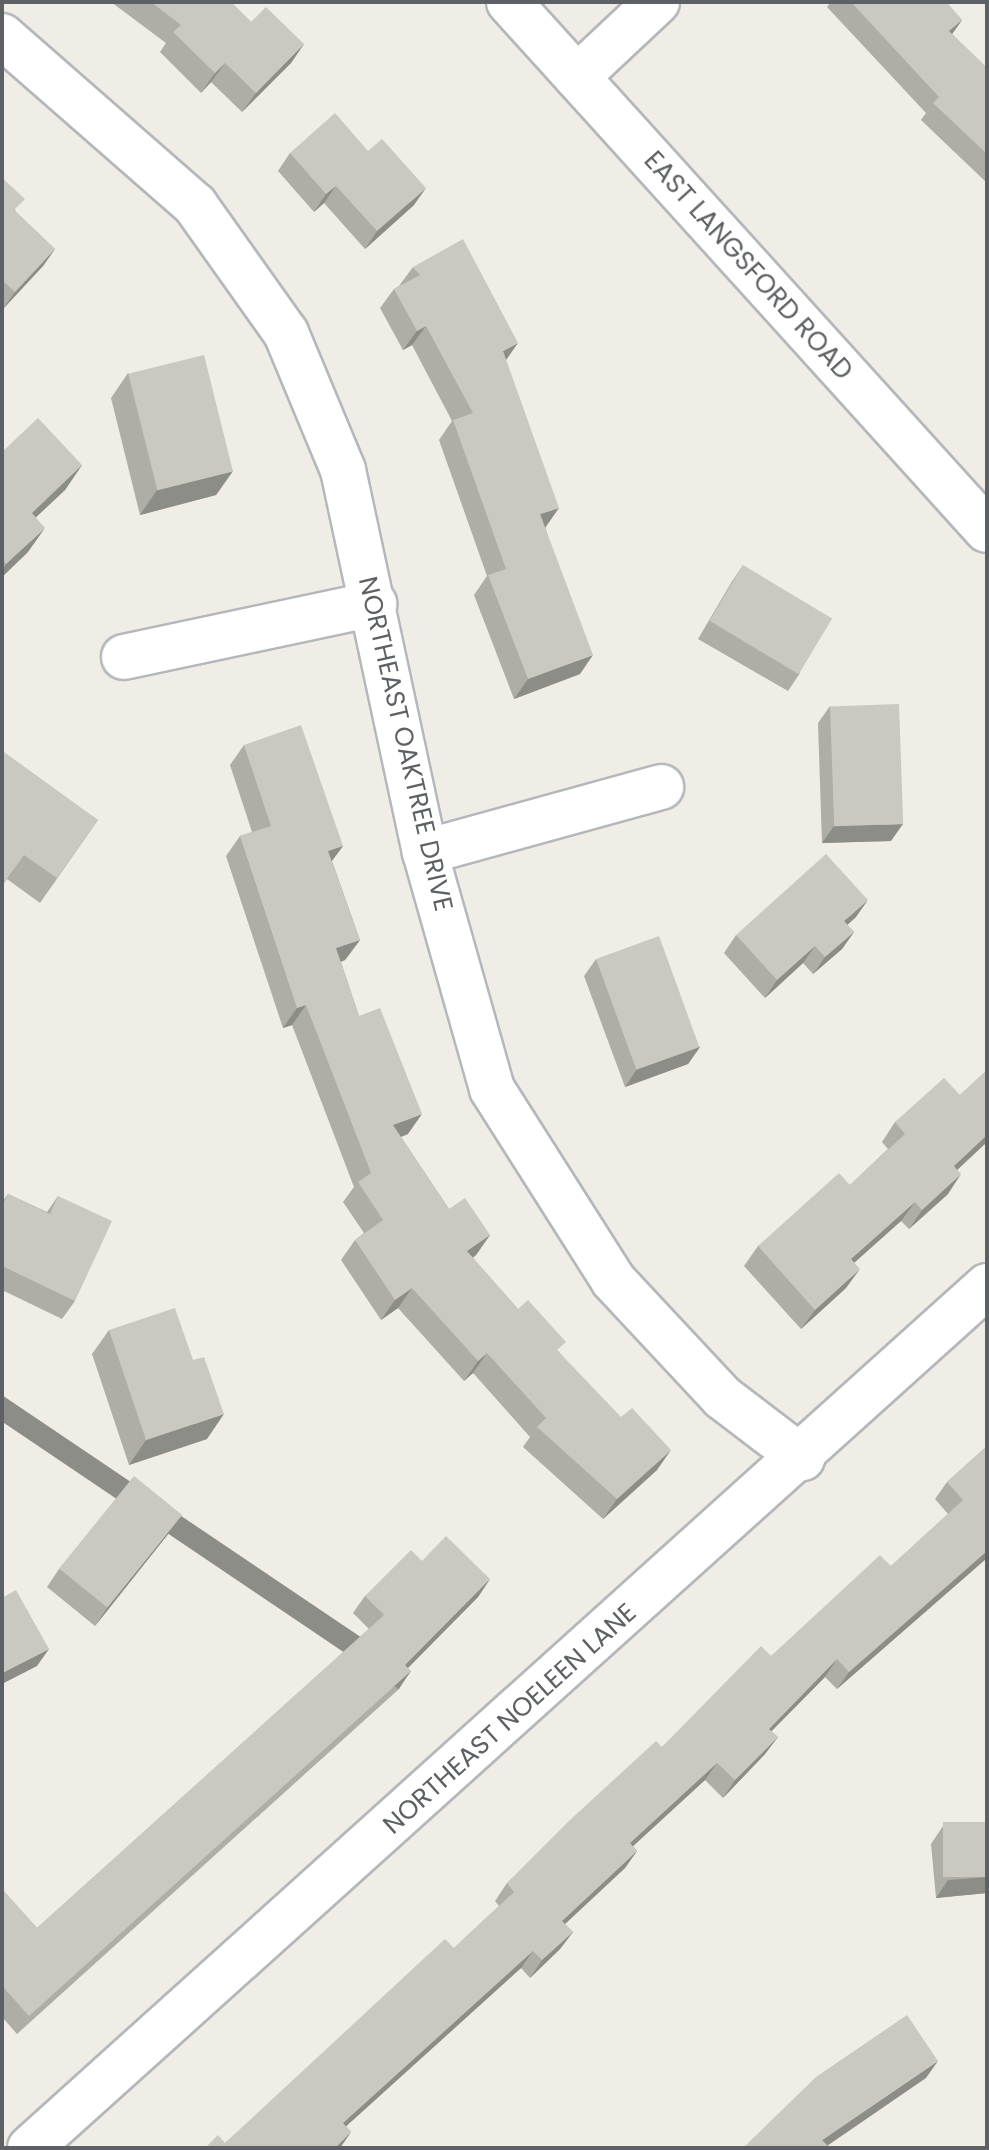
<!DOCTYPE html>
<style>
body{margin:0}
#map{position:relative;width:989px;height:2150px;overflow:hidden;background:#efede5;font-family:Poppins,sans-serif}
div>[style]{position:absolute}
.roads{filter:drop-shadow(2px 0 #b5b7bb) drop-shadow(-2px 0 #b5b7bb) drop-shadow(0 2px #b5b7bb) drop-shadow(0 -2px #b5b7bb)}
.minor>*{height:44px;margin:-22px;padding:0 22px;transform-origin:22px;border-radius:22px;background:#fff}
.tertiary>*{height:44px;margin:-22px;padding:0 22px;transform-origin:22px;border-radius:22px;background:#fff}
.wall>*{inset:0;background:#aeada6}
.shaded-wall>*{inset:0;background:#8d8d87;transform-origin:0 0}
.building>*{inset:0;background:#cac9c1;transform-origin:0 0}
span{translate:-50% -50%;white-space:nowrap;text-align:center;line-height:1.15;-webkit-text-stroke:6px #fff;paint-order:stroke}
.street-label{font-size:26px;color:#5d6065}
.frame{position:absolute;inset:0;border:4px solid #5d6065;pointer-events:none}
</style>
<div id="map">
<div class="roads">
<div class="minor">
<i style="left:2px;top:36px;width:257px;rotate:41.2deg"></i>
<i style="left:195px;top:205px;width:157px;rotate:54.6deg"></i>
<i style="left:286px;top:333px;width:148px;rotate:67.4deg"></i>
<i style="left:343px;top:470px;width:391px;rotate:77.9deg"></i>
<i style="left:425px;top:852px;width:246px;rotate:74.2deg"></i>
<i style="left:492px;top:1089px;width:226px;rotate:57.6deg"></i>
<i style="left:613px;top:1280px;width:160px;rotate:47deg"></i>
<i style="left:722px;top:1397px;width:101px;rotate:37.3deg"></i>
<i style="left:577px;top:77px;width:110px;rotate:-43.2deg"></i>
<i style="left:124px;top:657px;width:256px;rotate:-12deg"></i>
<i style="left:425px;top:852px;width:245px;rotate:-15.4deg"></i>
<i style="left:30px;top:2148px;width:1288px;rotate:-42.01deg"></i>
</div>
<div class="tertiary">
<i style="left:509px;top:2px;width:712px;rotate:47.85deg"></i>
</div>
</div>
<div class="wall">
<i style="clip-path:polygon(111px 2px,231px 2px,251px 22px,304px 44px,291px 63px,242px 112px,211px 82px,201px 93px,160px 52px,166px 43px)"></i>
<i style="clip-path:polygon(831px 2px,946px 2px,962px 20px,952px 34px,987px 68px,987px 183px,921px 120px,926px 113px,827px 7px)"></i>
<i style="clip-path:polygon(368px 151px,414px 205px,365px 249px,324px 203px,314px 212px,278px 171px,290px 153px)"></i>
<i style="clip-path:polygon(2px 178px,16px 212px,55px 249px,43px 266px,3px 309px,2px 308px)"></i>
<i style="clip-path:polygon(413px 267px,506px 360px,580px 674px,514px 699px,474px 595px,487px 576px,439px 440px,452px 421px,412px 345px,403px 350px,380px 308px,394px 289px,399px 286px)"></i>
<i style="clip-path:polygon(128px 373px,233px 471px,216px 495px,140px 515px,111px 398px)"></i>
<i style="clip-path:polygon(2px 452px,82px 465px,65px 490px,36px 517px,28px 552px,2px 577px)"></i>
<i style="clip-path:polygon(743px 565px,800px 673px,788px 691px,698px 639px,731px 583px)"></i>
<i style="clip-path:polygon(830px 706px,891px 841px,822px 843px,818px 723px)"></i>
<i style="clip-path:polygon(244px 745px,343px 846px,332px 861px,360px 940px,345px 960px,341px 962px,359px 1016px,408px 1134px,401px 1137px,449px 1209px,490px 1235px,476px 1255px,473px 1258px,518px 1309px,559px 1352px,657px 1470px,603px 1519px,523px 1447px,530px 1437px,473px 1373px,464px 1381px,398px 1308px,381px 1320px,341px 1260px,355px 1240px,364px 1233px,343px 1202px,354px 1187px,292px 1025px,283px 1028px,226px 856px,240px 836px,252px 832px,230px 765px)"></i>
<i style="clip-path:polygon(2px 755px,98px 820px,40px 903px,7px 879px,2px 886px)"></i>
<i style="clip-path:polygon(856px 917px,847px 925px,854px 932px,842px 949px,813px 974px,803px 963px,765px 998px,724px 953px,736px 935px)"></i>
<i style="clip-path:polygon(596px 959px,700px 1047px,688px 1064px,625px 1087px,584px 976px)"></i>
<i style="clip-path:polygon(987px 1070px,987px 1142px,957px 1170px,948px 1194px,909px 1229px,901px 1221px,854px 1263px,846px 1288px,801px 1329px,744px 1266px,758px 1246px,850px 1185px,888px 1149px,882px 1142px,895px 1122px,960px 1095px)"></i>
<i style="clip-path:polygon(8px 1194px,47px 1212px,58px 1196px,75px 1301px,62px 1319px,2px 1290px,2px 1202px)"></i>
<i style="clip-path:polygon(109px 1330px,207px 1439px,129px 1465px,92px 1354px)"></i>
<i style="clip-path:polygon(987px 1446px,987px 1558px,837px 1689px,825px 1677px,771px 1731px,778px 1737px,765px 1754px,723px 1798px,705px 1780px,633px 1846px,637px 1851px,625px 1868px,565px 1924px,573px 1932px,560px 1949px,530px 1978px,521px 1968px,346px 2126px,351px 2132px,340px 2148px,205px 2148px,225px 2143px,454px 1948px,499px 1906px,495px 1901px,507px 1883px,662px 1747px,771px 1656px,891px 1566px,948px 1514px,935px 1499px,947px 1482px)"></i>
<i style="clip-path:polygon(182px 1515px,169px 1533px,95px 1626px,47px 1587px,59px 1569px)"></i>
<i style="clip-path:polygon(422px 1561px,490px 1579px,478px 1597px,408px 1668px,399px 1689px,17px 2034px,2px 2017px,2px 1889px,37px 1928px,369px 1629px,353px 1613px,365px 1596px)"></i>
<i style="clip-path:polygon(987px 1822px,987px 1893px,936px 1898px,931px 1844px,943px 1826px)"></i>
</div>
<div class="shaded-wall">
<i style="clip-path:polygon(962px 20px,950px 37px,949px 31px)"></i>
<i style="clip-path:polygon(304px 44px,291px 63px,242px 112px,256px 93px)"></i>
<i style="clip-path:polygon(225px 63px,211px 82px,201px 93px,215px 73px)"></i>
<i style="clip-path:polygon(336px 186px,324px 203px,314px 212px,326px 194px)"></i>
<i style="clip-path:polygon(426px 188px,414px 205px,365px 249px,377px 231px)"></i>
<i style="clip-path:polygon(55px 249px,43px 266px,3px 309px,15px 292px)"></i>
<i style="clip-path:polygon(426px 326px,412px 345px,403px 350px,417px 331px)"></i>
<i style="clip-path:polygon(518px 343px,504px 363px,503px 351px)"></i>
<i style="clip-path:polygon(82px 465px,65px 490px,15px 537px,32px 513px)"></i>
<i style="clip-path:polygon(233px 471px,216px 495px,140px 515px,157px 490px)"></i>
<i style="clip-path:polygon(559px 508px,545px 528px,540px 514px)"></i>
<i style="clip-path:polygon(45px 528px,28px 552px,2px 577px,2px 570px,6px 564px)"></i>
<i style="clip-path:polygon(593px 655px,580px 674px,514px 699px,528px 679px)"></i>
<i style="clip-path:polygon(903px 824px,891px 841px,822px 843px,834px 826px)"></i>
<i style="clip-path:polygon(343px 846px,328px 866px,328px 851px)"></i>
<i style="clip-path:polygon(868px 900px,856px 917px,832px 939px,844px 921px)"></i>
<i style="clip-path:polygon(854px 932px,842px 949px,813px 974px,825px 957px)"></i>
<i style="clip-path:polygon(360px 940px,345px 960px,322px 969px,336px 948px)"></i>
<i style="clip-path:polygon(815px 946px,803px 963px,765px 998px,777px 980px)"></i>
<i style="clip-path:polygon(306px 1005px,292px 1025px,283px 1028px,297px 1008px)"></i>
<i style="clip-path:polygon(700px 1047px,688px 1064px,625px 1087px,637px 1069px)"></i>
<i style="clip-path:polygon(422px 1114px,408px 1134px,379px 1145px,393px 1125px)"></i>
<i style="clip-path:polygon(987px 1135px,987px 1142px,941px 1185px,954px 1166px)"></i>
<i style="clip-path:polygon(961px 1174px,948px 1194px,909px 1229px,922px 1210px)"></i>
<i style="clip-path:polygon(915px 1202px,901px 1221px,837px 1278px,851px 1259px)"></i>
<i style="clip-path:polygon(490px 1235px,476px 1255px,453px 1271px,467px 1251px)"></i>
<i style="clip-path:polygon(860px 1269px,846px 1288px,801px 1329px,815px 1310px)"></i>
<i style="clip-path:polygon(412px 1288px,398px 1308px,381px 1320px,395px 1300px)"></i>
<i style="clip-path:polygon(487px 1353px,473px 1373px,464px 1381px,478px 1361px)"></i>
<i style="clip-path:polygon(224px 1414px,207px 1439px,129px 1465px,146px 1440px)"></i>
<i style="clip-path:polygon(671px 1450px,657px 1470px,603px 1519px,617px 1499px)"></i>
<i style="clip-path:polygon(182px 1515px,169px 1533px,95px 1626px,107px 1608px)"></i>
<i style="clip-path:polygon(987px 1551px,987px 1558px,837px 1689px,849px 1672px)"></i>
<i style="clip-path:polygon(490px 1579px,478px 1597px,393px 1683px,405px 1665px)"></i>
<i style="clip-path:polygon(49px 1649px,37px 1666px,2px 1684px,2px 1673px)"></i>
<i style="clip-path:polygon(837px 1659px,825px 1677px,757px 1746px,769px 1729px)"></i>
<i style="left:411px;top:1671px;width:22px;height:515px;rotate:124deg"></i>
<i style="clip-path:polygon(778px 1737px,765px 1754px,723px 1798px,735px 1780px)"></i>
<i style="clip-path:polygon(717px 1763px,705px 1780px,618px 1860px,630px 1843px)"></i>
<i style="clip-path:polygon(637px 1851px,625px 1868px,550px 1938px,562px 1921px)"></i>
<i style="clip-path:polygon(987px 1877px,987px 1893px,936px 1898px,948px 1880px)"></i>
<i style="clip-path:polygon(573px 1932px,560px 1949px,530px 1978px,542px 1960px)"></i>
<i style="clip-path:polygon(533px 1951px,521px 1968px,331px 2140px,343px 2123px)"></i>
<i style="clip-path:polygon(938px 2061px,926px 2078px,824px 2148px,816px 2148px,822px 2140px)"></i>
<i style="clip-path:polygon(351px 2132px,340px 2148px,335px 2148px)"></i>
</div>
<div class="building">
<i style="clip-path:polygon(151px 2px,231px 2px,251px 22px,266px 7px,304px 44px,256px 93px,225px 63px,215px 73px,173px 32px,181px 25px)"></i>
<i style="clip-path:polygon(851px 2px,946px 2px,962px 20px,949px 31px,987px 68px,987px 154px,933px 103px,939px 97px)"></i>
<i style="clip-path:polygon(335px 113px,368px 151px,382px 139px,426px 188px,377px 231px,336px 186px,326px 194px,290px 153px)"></i>
<i style="clip-path:polygon(2px 178px,25px 199px,14px 210px,55px 249px,15px 292px,2px 280px)"></i>
<i style="clip-path:polygon(463px 239px,518px 343px,503px 351px,559px 508px,540px 514px,593px 655px,528px 679px,488px 575px,506px 569px,453px 420px,473px 413px,426px 326px,417px 331px,394px 289px,420px 275px,413px 267px)"></i>
<i style="left:204px;top:355px;width:120px;height:78px;rotate:76deg"></i>
<i style="clip-path:polygon(38px 418px,82px 465px,32px 513px,45px 528px,6px 564px,2px 559px,2px 452px)"></i>
<i style="left:743px;top:565px;width:104px;height:65px;rotate:31deg"></i>
<i style="left:899px;top:704px;width:120px;height:69px;rotate:88deg"></i>
<i style="clip-path:polygon(301px 725px,343px 846px,328px 851px,360px 940px,336px 948px,359px 1016px,380px 1008px,422px 1114px,393px 1125px,449px 1209px,465px 1198px,490px 1235px,467px 1251px,518px 1309px,528px 1300px,566px 1342px,557px 1350px,621px 1417px,632px 1408px,671px 1450px,617px 1499px,537px 1427px,546px 1418px,487px 1353px,478px 1361px,412px 1288px,395px 1300px,355px 1240px,383px 1220px,358px 1182px,371px 1173px,306px 1005px,297px 1008px,240px 836px,271px 826px,244px 745px)"></i>
<i style="clip-path:polygon(4px 752px,98px 820px,57px 878px,24px 855px,3px 884px,2px 883px,2px 755px)"></i>
<i style="clip-path:polygon(826px 854px,868px 900px,844px 921px,854px 932px,825px 957px,815px 946px,777px 980px,736px 935px)"></i>
<i style="left:659px;top:936px;width:118px;height:67px;rotate:70deg"></i>
<i style="clip-path:polygon(987px 1070px,987px 1135px,954px 1166px,961px 1174px,922px 1210px,915px 1202px,851px 1259px,860px 1269px,815px 1310px,758px 1246px,839px 1173px,850px 1185px,905px 1134px,895px 1122px,944px 1078px,960px 1095px)"></i>
<i style="clip-path:polygon(8px 1194px,50px 1214px,58px 1196px,112px 1221px,75px 1301px,2px 1266px,2px 1206px)"></i>
<i style="clip-path:polygon(175px 1308px,193px 1360px,204px 1357px,224px 1414px,146px 1440px,109px 1330px)"></i>
<i style="clip-path:polygon(987px 1446px,987px 1551px,849px 1672px,837px 1659px,769px 1729px,778px 1737px,735px 1780px,717px 1763px,630px 1843px,637px 1851px,562px 1921px,573px 1932px,542px 1960px,533px 1951px,343px 2123px,351px 2132px,335px 2148px,205px 2148px,218px 2135px,225px 2143px,445px 1939px,454px 1948px,514px 1892px,507px 1883px,570px 1820px,656px 1741px,662px 1747px,761px 1646px,771px 1656px,880px 1555px,891px 1566px,963px 1500px,947px 1482px)"></i>
<i style="left:134px;top:1476px;width:62px;height:119px;rotate:39deg"></i>
<i style="clip-path:polygon(446px 1536px,490px 1579px,405px 1665px,411px 1671px,29px 2016px,2px 1986px,2px 1889px,37px 1928px,384px 1615px,365px 1596px,411px 1550px,422px 1561px)"></i>
<i style="clip-path:polygon(16px 1590px,49px 1649px,2px 1673px,2px 1598px)"></i>
<i style="left:987px;top:1822px;width:55px;height:44px;rotate:90deg"></i>
<i style="clip-path:polygon(907px 2015px,938px 2061px,822px 2140px,827px 2145px,823px 2148px,743px 2148px,816px 2077px)"></i>
</div>
<div class="street-label">
<span style="left:748px;top:266px;rotate:48deg">EAST LANGSFORD ROAD</span>
<span style="left:405px;top:744px;rotate:77deg">NORTHEAST OAKTREE DRIVE</span>
<span style="left:510px;top:1719px;rotate:-42deg">NORTHEAST NOELEEN LANE</span>
</div>
<div class="frame"></div>
</div>
